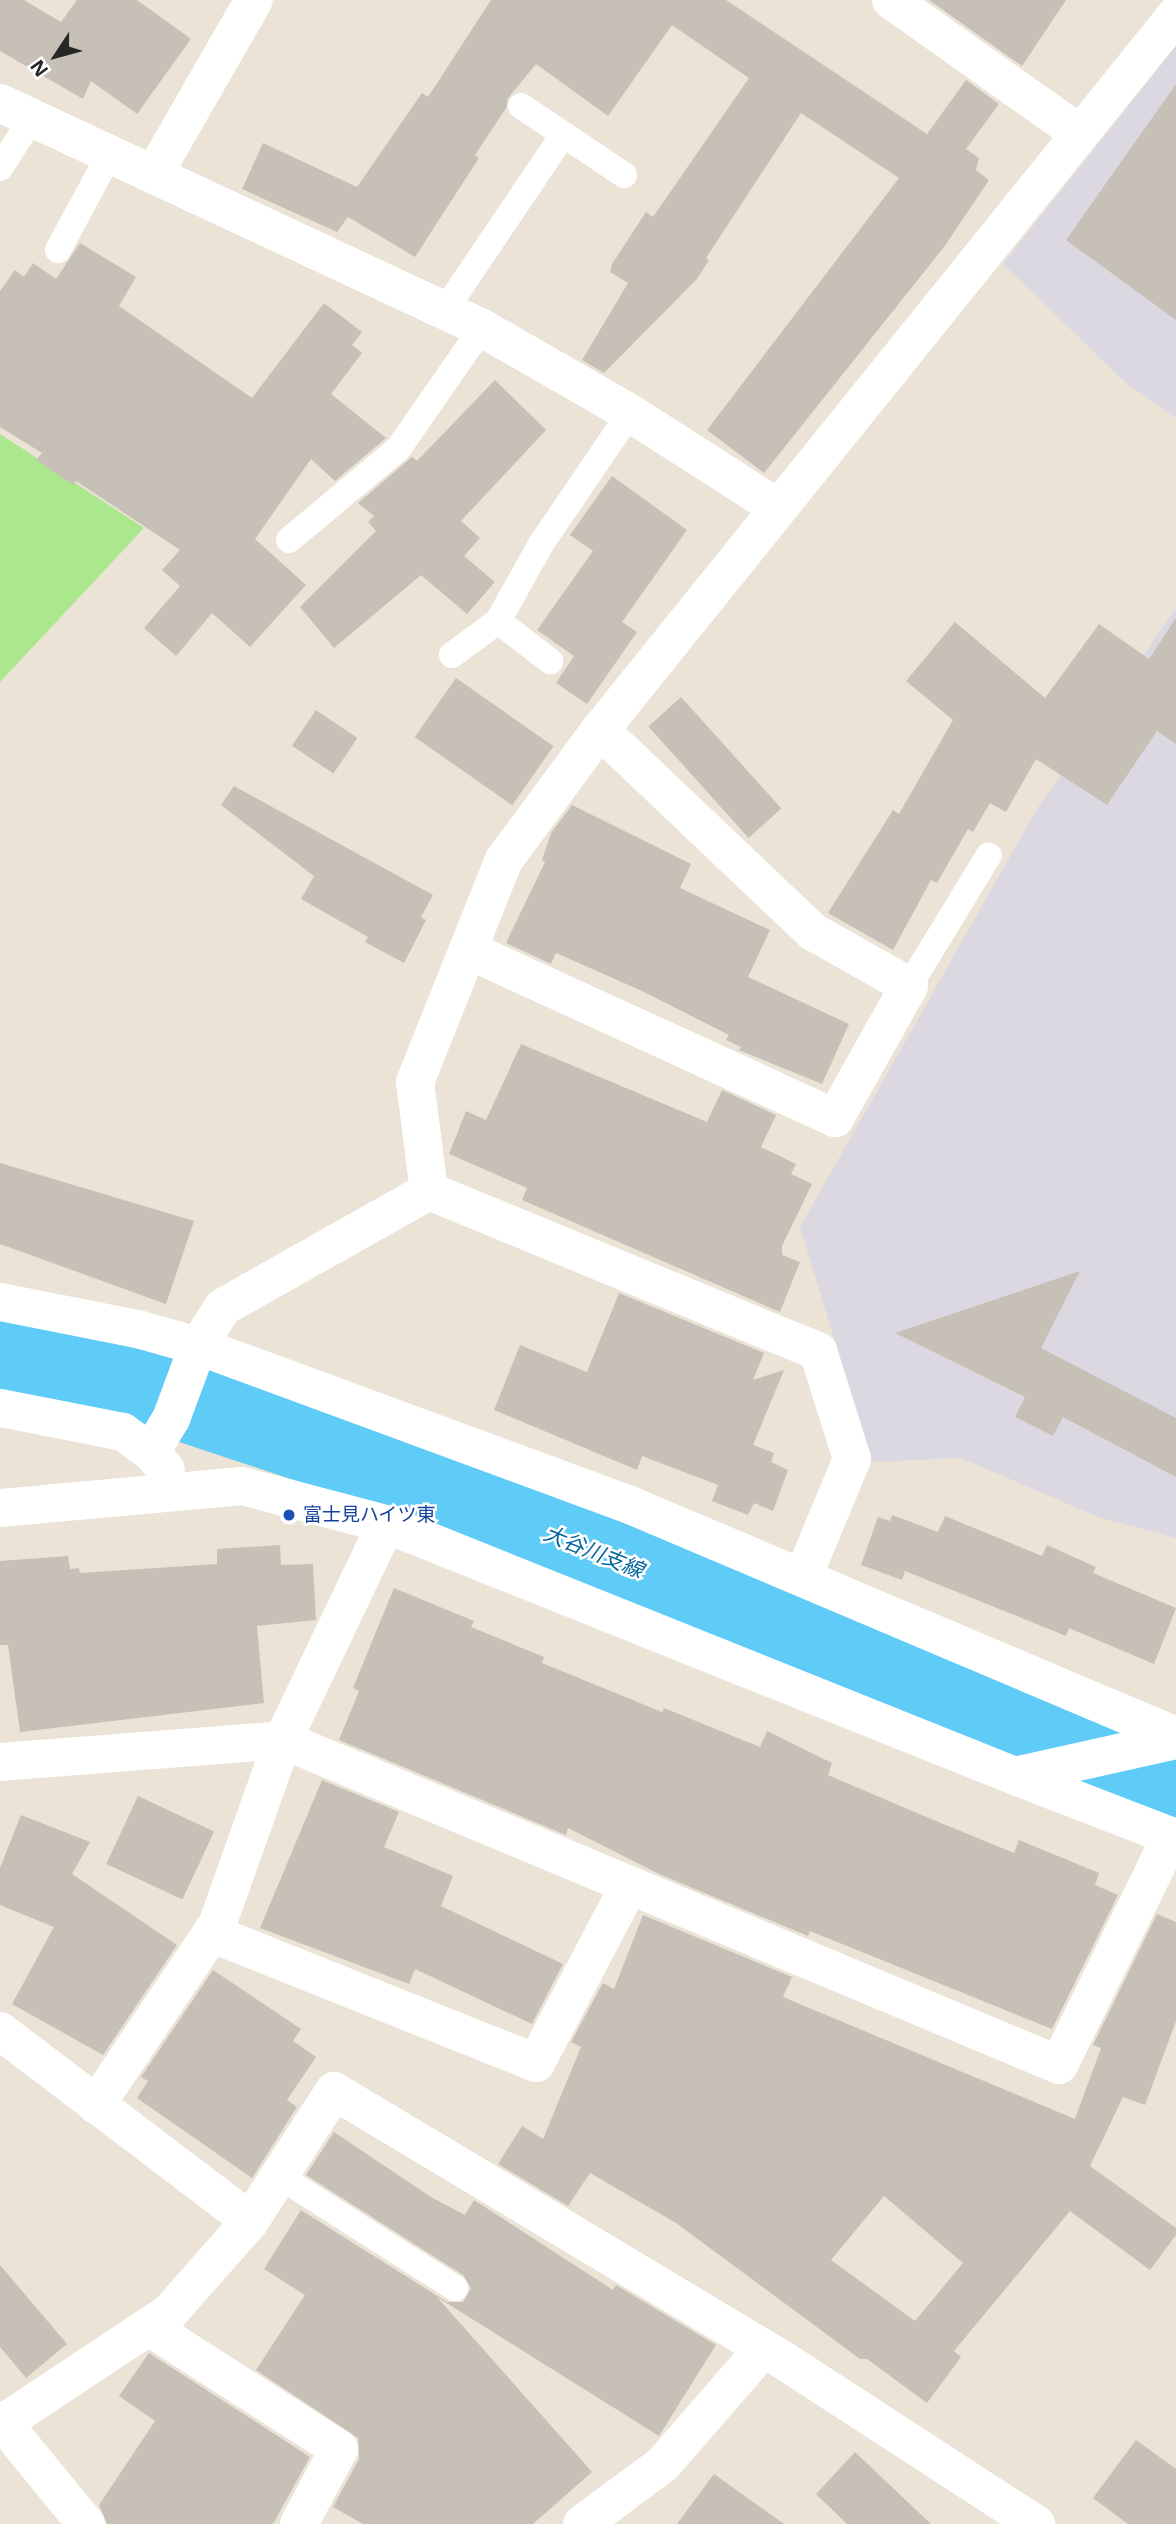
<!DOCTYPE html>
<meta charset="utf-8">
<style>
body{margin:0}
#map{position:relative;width:1176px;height:2524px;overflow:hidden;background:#ebe3d6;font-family:"Open Sans","Noto Sans JP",sans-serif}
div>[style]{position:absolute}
.industrial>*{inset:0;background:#dbd8e2}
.green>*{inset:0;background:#aae78d}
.river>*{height:89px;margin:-44.5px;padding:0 44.5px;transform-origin:44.5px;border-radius:44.5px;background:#5fcbf7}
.building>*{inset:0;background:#c6c0b7;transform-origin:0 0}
.service>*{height:26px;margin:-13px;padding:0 13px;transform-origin:13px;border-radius:13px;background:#fff}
.minor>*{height:38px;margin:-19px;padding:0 19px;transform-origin:19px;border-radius:19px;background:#fff}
.tertiary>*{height:38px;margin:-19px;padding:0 19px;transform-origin:19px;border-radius:19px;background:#fff}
.dots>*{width:19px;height:19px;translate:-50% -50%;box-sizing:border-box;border:4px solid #fff;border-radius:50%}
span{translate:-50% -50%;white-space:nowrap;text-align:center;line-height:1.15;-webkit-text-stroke:5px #fff;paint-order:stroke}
.transit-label{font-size:19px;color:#164399}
.left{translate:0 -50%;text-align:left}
.water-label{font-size:21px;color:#03659e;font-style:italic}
.north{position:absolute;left:21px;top:21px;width:70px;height:70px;-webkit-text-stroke:5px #fff;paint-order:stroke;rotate:234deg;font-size:19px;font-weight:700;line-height:28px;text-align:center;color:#272727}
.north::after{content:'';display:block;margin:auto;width:24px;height:32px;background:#272727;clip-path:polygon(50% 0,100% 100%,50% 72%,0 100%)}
</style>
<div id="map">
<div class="industrial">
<i style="clip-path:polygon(1176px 46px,1176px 418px,1127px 384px,1003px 264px)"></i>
<i style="clip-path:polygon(1176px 608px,1176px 1538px,1098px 1517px,961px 1458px,872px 1462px,800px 1227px,1037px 809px)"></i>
</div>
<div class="green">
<i style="clip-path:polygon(0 434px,144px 528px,0 682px)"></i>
</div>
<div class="river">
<i style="left:0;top:1357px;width:143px;rotate:10.1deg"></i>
<i style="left:141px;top:1382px;width:180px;rotate:18.4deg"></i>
<i style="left:312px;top:1439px;width:930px;rotate:21.77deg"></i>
</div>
<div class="building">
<i style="clip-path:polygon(0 0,24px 0,61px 22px,77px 0,137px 0,191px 39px,137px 114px,91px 81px,83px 99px,0 51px)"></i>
<i style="clip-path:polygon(491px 0,726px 0,927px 134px,966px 80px,999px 104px,966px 149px,979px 158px,976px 170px,989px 180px,944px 247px,764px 473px,707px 430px,899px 178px,801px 113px,706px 258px,709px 260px,697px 279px,604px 373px,582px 360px,628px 283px,610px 272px,612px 264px,646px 212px,653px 217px,749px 78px,672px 25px,608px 116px,536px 64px,508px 98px,506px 108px,475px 155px,479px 158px,415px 257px,348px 217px,337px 232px,242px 189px,263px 143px,357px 187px,422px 93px,428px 97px)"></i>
<i style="clip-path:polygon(929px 0,1066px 0,1022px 66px)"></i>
<i style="clip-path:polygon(1176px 84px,1176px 320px,1066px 240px)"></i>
<i style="clip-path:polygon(80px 243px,136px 277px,119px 306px,252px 398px,324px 303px,362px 332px,352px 345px,362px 353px,331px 394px,386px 438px,335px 481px,311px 459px,255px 539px,306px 585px,250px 647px,212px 613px,176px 656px,144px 628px,180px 586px,162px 570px,180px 550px,76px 481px,73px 485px,36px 460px,42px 453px,0 427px,0 291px,15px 270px,24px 277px,33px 263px,56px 279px)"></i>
<i style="clip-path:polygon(495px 380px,546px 430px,461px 521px,480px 538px,464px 556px,495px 582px,467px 614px,421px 575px,334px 648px,300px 607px,376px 531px,368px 522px,374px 516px,358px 503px,412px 457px,417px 461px)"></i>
<i style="clip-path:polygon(612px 476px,687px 530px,622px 622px,637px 632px,587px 704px,556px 683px,574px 656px,537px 630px,593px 551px,570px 535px)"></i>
<i style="clip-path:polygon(1176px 618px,1176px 744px,1157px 731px,1107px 805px,1036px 759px,1006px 812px,990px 803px,973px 832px,968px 829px,937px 883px,931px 880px,893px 950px,828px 913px,893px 810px,899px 814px,953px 720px,906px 681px,955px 622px,1045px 698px,1099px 624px,1149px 659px)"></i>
<i style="left:456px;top:678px;width:119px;height:72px;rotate:35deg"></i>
<i style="left:681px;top:697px;width:150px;height:44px;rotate:48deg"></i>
<i style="left:316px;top:710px;width:50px;height:43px;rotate:34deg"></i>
<i style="clip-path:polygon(234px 786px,433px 895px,421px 917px,426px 920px,404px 963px,365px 942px,368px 937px,301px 899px,314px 876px,221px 805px)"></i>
<i style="clip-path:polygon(572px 805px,691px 864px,680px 888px,770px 930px,748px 977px,849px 1024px,822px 1084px,739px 1050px,741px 1047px,726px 1040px,729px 1035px,642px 991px,556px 953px,551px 964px,506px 943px,545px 862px,542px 860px,551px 833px)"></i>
<i style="clip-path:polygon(521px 1044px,707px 1122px,722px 1090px,776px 1115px,761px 1147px,796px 1164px,791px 1174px,812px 1184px,782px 1246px,782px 1255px,800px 1262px,780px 1312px,522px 1200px,527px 1188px,449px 1154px,466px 1111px,486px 1120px)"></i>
<i style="clip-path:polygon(0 1163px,194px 1221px,166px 1304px,0 1244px)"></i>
<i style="clip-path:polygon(1080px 1271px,1041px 1348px,1176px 1418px,1176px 1477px,1063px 1417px,1053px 1436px,1015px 1417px,1025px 1397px,895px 1333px)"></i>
<i style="clip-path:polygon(619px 1293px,764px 1353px,753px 1380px,784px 1370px,753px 1445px,774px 1453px,771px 1462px,788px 1470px,773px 1511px,754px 1503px,748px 1515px,712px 1501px,718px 1485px,642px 1456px,637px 1470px,494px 1410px,520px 1345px,587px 1372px)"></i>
<i style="clip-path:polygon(892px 1515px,938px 1532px,945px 1516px,1042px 1556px,1047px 1545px,1096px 1567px,1093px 1573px,1176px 1608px,1154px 1664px,1069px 1628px,1066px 1636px,905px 1571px,902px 1580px,861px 1565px,878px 1517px,890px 1521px)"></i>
<i style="clip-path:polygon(280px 1545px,281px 1565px,313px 1564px,316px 1620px,257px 1626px,264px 1703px,20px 1732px,8px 1645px,0 1645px,0 1561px,68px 1556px,70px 1569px,79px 1568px,80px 1573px,217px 1564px,217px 1549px)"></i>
<i style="clip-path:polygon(394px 1588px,474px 1621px,471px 1627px,544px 1657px,542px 1663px,662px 1712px,664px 1708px,760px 1747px,767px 1731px,832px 1763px,828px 1775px,924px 1816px,1014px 1853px,1019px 1840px,1099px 1873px,1095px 1885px,1118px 1895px,1052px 2029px,810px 1931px,808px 1936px,659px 1874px,568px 1828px,566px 1835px,339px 1740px,359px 1691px,353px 1688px)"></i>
<i style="clip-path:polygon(322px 1780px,399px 1812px,384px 1847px,453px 1876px,441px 1906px,563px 1964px,532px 2024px,415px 1969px,409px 1984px,260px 1928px)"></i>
<i style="left:138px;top:1796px;width:84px;height:75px;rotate:25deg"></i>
<i style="clip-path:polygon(21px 1815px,90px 1842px,72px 1874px,177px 1945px,103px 2055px,12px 2004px,54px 1927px,0 1905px,0 1868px)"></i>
<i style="clip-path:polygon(evenodd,1157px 1914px,1176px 1922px,1176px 2021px,1145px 2105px,1123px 2097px,1090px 2166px,1176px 2228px,1176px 2235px,1150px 2270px,1070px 2211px,954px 2351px,961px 2357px,927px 2403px,867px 2359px,860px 2359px,676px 2223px,590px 2173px,568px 2206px,498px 2164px,522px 2126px,543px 2139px,581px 2047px,571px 2042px,603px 1983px,614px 1989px,643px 1915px,792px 1977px,783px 1997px,1075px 2119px,1101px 2048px,1093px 2045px,1157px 1914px,884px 2196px,963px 2263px,915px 2321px,831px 2260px,884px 2196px)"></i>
<i style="clip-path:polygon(213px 1970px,301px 2029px,293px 2041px,316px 2057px,287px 2100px,297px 2107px,252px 2178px,137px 2098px,148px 2081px,141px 2077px)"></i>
<i style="clip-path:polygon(334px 2132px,431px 2197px,465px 2215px,474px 2200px,613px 2290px,616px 2285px,716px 2345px,659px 2436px,437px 2297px,592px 2472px,533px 2524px,363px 2524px,333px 2507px,359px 2459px,358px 2438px,256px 2370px,305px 2295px,264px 2269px,301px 2210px,288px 2202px,447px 2302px,463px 2302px,471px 2288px,463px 2275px,306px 2175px)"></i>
<i style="clip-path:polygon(0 2265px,67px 2344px,26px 2378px,0 2347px)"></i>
<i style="clip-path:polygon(149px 2353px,310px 2457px,273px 2524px,107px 2524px,99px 2505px,155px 2421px,119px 2396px)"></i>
<i style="clip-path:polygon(1136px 2440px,1176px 2469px,1176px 2524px,1128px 2524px,1093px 2498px)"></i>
<i style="clip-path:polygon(855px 2452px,931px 2524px,847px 2524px,816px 2494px)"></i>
<i style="clip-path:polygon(714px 2474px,784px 2524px,677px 2524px)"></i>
</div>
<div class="service">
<i style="left:521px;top:106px;width:124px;rotate:33.8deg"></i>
<i style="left:0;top:168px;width:61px;rotate:-57.1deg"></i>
<i style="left:58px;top:250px;width:111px;rotate:-61.6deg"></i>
<i style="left:445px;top:310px;width:211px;rotate:-56deg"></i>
<i style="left:289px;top:540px;width:142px;rotate:-39.9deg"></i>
<i style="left:398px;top:449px;width:147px;rotate:-55.2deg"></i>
<i style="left:498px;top:621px;width:66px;rotate:37.6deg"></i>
<i style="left:452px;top:655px;width:57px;rotate:-36.5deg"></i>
<i style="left:498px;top:621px;width:88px;rotate:-60.8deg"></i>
<i style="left:541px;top:544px;width:158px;rotate:-55.8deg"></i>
<i style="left:909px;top:986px;width:153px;rotate:-58.6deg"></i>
<i style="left:279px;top:2176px;width:209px;rotate:32.5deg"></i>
</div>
<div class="minor">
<i style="left:891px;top:0;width:230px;rotate:35.3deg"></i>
<i style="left:0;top:103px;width:532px;rotate:25.02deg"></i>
<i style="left:482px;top:328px;width:171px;rotate:29.9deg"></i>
<i style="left:630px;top:413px;width:176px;rotate:32.7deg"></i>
<i style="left:155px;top:172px;width:198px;rotate:-60.1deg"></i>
<i style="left:468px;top:950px;width:404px;rotate:24.6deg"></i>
<i style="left:835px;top:1118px;width:151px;rotate:-60.7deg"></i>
<i style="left:909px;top:986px;width:110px;rotate:-150.6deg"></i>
<i style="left:813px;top:932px;width:294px;rotate:-136.5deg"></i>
<i style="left:429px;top:1191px;width:421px;rotate:22.4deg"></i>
<i style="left:818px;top:1351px;width:113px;rotate:72.5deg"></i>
<i style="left:852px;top:1459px;width:128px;rotate:112.6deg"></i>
<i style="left:0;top:1302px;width:144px;rotate:11.2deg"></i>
<i style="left:141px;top:1330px;width:59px;rotate:15.7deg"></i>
<i style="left:198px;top:1346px;width:460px;rotate:20.2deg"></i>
<i style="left:630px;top:1505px;width:593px;rotate:22.93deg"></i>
<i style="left:0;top:1408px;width:125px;rotate:11deg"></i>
<i style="left:123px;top:1432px;width:34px;rotate:36deg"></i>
<i style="left:151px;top:1452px;width:23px;rotate:50deg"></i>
<i style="left:151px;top:1452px;width:39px;rotate:-59deg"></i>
<i style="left:171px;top:1419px;width:78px;rotate:-69.7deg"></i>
<i style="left:198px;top:1346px;width:46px;rotate:-57.3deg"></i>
<i style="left:223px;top:1307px;width:236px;rotate:-29.4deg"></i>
<i style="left:429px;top:1191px;width:110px;rotate:-97.3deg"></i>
<i style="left:415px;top:1082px;width:239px;rotate:-68.2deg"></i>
<i style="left:504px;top:860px;width:162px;rotate:-53.6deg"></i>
<i style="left:600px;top:730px;width:918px;rotate:-51.15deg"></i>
<i style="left:0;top:1762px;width:284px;rotate:-4.4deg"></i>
<i style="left:283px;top:1740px;width:841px;rotate:22.72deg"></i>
<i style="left:1059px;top:2065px;width:255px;rotate:-63.9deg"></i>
<i style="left:1015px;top:1776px;width:173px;rotate:21.1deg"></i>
<i style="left:211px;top:1933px;width:350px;rotate:21.8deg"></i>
<i style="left:536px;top:2063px;width:200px;rotate:-62.3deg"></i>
<i style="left:0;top:2031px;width:314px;rotate:37.2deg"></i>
<i style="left:96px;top:2105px;width:217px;rotate:-56.1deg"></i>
<i style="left:217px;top:1925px;width:196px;rotate:-70.4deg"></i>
<i style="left:283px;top:1740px;width:239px;rotate:-64.5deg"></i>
<i style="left:149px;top:2327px;width:226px;rotate:32.7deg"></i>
<i style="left:339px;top:2449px;width:85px;rotate:118.1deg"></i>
<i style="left:3px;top:2423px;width:131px;rotate:50.6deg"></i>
<i style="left:0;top:2425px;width:203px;rotate:-33.5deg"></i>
<i style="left:169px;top:2313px;width:123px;rotate:-48.6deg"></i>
<i style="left:250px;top:2221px;width:155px;rotate:-57.1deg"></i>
<i style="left:334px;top:2091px;width:523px;rotate:30.93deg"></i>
<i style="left:783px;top:2360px;width:302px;rotate:33deg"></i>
<i style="left:582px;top:2524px;width:101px;rotate:-36.5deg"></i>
<i style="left:663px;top:2464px;width:152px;rotate:-49deg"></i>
</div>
<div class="tertiary">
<i style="left:0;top:1508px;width:243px;rotate:-5.2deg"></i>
<i style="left:242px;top:1486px;width:149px;rotate:14.8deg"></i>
<i style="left:386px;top:1524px;width:678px;rotate:21.83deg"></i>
<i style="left:1015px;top:1776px;width:165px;rotate:-12.6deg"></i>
</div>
<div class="dots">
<i style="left:289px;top:1515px;background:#1a4fb4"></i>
</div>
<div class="transit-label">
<span class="left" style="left:303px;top:1515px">富士見ハイツ東</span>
</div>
<div class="water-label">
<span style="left:594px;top:1551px;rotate:22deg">大谷川支線</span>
</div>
<div class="north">N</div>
</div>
